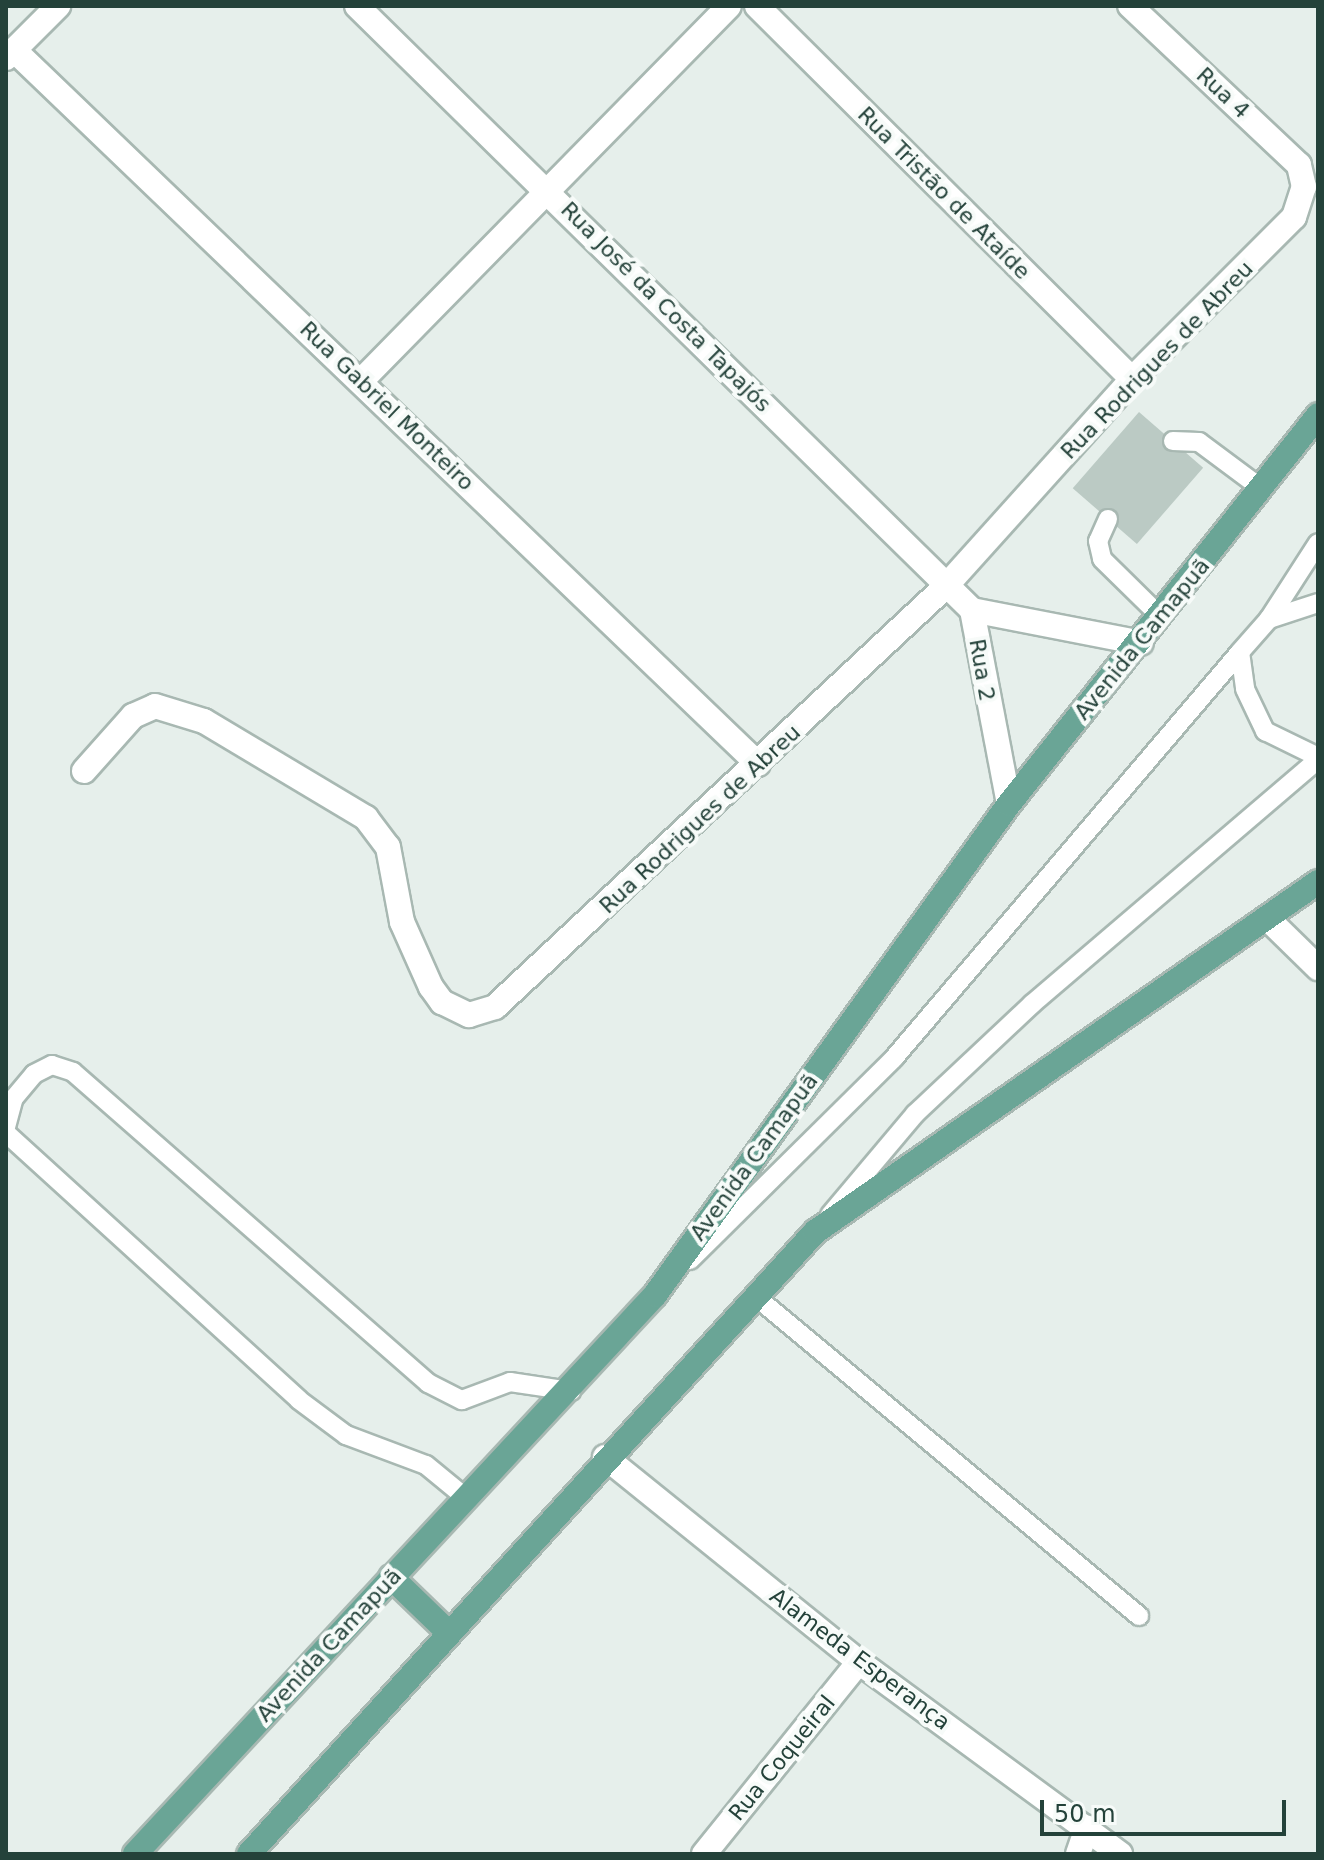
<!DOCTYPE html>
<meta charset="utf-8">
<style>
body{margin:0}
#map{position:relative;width:1324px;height:1860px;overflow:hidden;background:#e6efeb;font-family:"DejaVu Sans",sans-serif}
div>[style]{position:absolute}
.building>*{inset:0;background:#bbcac4;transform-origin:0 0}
.roads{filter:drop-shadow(2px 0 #a8b8b2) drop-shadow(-2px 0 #a8b8b2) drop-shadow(0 2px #a8b8b2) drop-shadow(0 -2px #a8b8b2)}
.lane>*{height:18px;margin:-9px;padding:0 9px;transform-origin:9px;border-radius:9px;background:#fff}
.street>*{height:24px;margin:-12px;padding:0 12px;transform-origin:12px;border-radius:12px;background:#fff}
.primary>*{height:24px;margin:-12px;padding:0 12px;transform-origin:12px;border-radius:12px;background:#6aa596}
span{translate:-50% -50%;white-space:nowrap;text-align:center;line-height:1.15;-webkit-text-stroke:8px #f7fbf9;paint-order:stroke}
.street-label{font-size:22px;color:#24423a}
.frame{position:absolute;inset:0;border:8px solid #24423a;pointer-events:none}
.scale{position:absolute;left:1040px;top:1800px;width:246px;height:36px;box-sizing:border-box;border:4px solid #24423a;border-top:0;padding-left:10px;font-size:24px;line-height:28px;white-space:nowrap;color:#24423a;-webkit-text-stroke:6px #f7fbf9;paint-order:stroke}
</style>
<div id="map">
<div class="building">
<i style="left:1139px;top:412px;width:85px;height:101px;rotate:41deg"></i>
</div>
<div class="roads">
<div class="lane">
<i style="left:1173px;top:441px;width:26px;rotate:2deg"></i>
<i style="left:1199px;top:442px;width:77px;rotate:36.6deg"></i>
<i style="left:1108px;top:519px;width:24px;rotate:114deg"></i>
<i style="left:1098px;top:541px;width:18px;rotate:77deg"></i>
<i style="left:1102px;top:559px;width:83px;rotate:44.5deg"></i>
<i style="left:1318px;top:603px;width:52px;rotate:161.9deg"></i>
<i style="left:1269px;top:619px;width:44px;rotate:131.3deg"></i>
<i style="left:1240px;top:652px;width:37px;rotate:82deg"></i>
<i style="left:1245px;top:689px;width:47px;rotate:64.5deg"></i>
<i style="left:1265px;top:731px;width:59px;rotate:26.1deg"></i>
<i style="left:1269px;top:619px;width:90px;rotate:-57.2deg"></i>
<i style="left:6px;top:1127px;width:30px;rotate:-75deg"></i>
<i style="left:14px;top:1098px;width:31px;rotate:-50deg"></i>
<i style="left:34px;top:1074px;width:20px;rotate:-27deg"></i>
<i style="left:52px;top:1065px;width:22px;rotate:18deg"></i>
<i style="left:73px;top:1072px;width:472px;rotate:41.2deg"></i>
<i style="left:428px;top:1383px;width:38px;rotate:27deg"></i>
<i style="left:462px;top:1400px;width:51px;rotate:-20.6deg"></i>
<i style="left:510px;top:1382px;width:62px;rotate:8.4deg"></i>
<i style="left:6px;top:1133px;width:396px;rotate:42.3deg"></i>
<i style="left:299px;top:1400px;width:59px;rotate:36.7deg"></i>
<i style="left:346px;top:1435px;width:85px;rotate:20.6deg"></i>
<i style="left:426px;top:1465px;width:50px;rotate:39.4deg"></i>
<i style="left:830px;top:1215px;width:132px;rotate:-49.9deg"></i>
<i style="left:915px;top:1114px;width:161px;rotate:-43.2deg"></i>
<i style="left:1032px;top:1004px;width:376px;rotate:-40.5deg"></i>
<i style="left:690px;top:1260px;width:287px;rotate:-44.7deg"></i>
<i style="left:894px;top:1058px;width:533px;rotate:-49.56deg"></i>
<i style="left:755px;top:1296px;width:500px;rotate:39.8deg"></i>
</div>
<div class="street">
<i style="left:357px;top:6px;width:862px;rotate:44.48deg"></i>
<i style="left:757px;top:6px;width:529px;rotate:44.85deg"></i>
<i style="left:14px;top:50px;width:1031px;rotate:43.82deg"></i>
<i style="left:6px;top:58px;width:74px;rotate:-45deg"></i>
<i style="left:361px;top:381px;width:525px;rotate:-45.54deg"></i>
<i style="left:972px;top:610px;width:197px;rotate:79.2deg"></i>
<i style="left:972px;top:610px;width:172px;rotate:11deg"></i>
<i style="left:84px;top:771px;width:74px;rotate:-48.3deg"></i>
<i style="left:133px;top:716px;width:24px;rotate:-24deg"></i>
<i style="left:155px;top:706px;width:51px;rotate:17deg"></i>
<i style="left:204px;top:721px;width:189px;rotate:30.9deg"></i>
<i style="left:366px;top:818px;width:36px;rotate:53deg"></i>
<i style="left:388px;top:847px;width:76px;rotate:79.4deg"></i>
<i style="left:402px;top:922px;width:71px;rotate:66deg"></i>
<i style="left:431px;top:987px;width:19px;rotate:54deg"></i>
<i style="left:442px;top:1002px;width:30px;rotate:26deg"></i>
<i style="left:469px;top:1015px;width:27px;rotate:-17deg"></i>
<i style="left:495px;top:1007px;width:616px;rotate:-43.03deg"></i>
<i style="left:945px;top:587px;width:280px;rotate:-48deg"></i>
<i style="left:1132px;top:379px;width:229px;rotate:-45deg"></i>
<i style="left:1294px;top:217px;width:32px;rotate:-72deg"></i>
<i style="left:1304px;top:187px;width:23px;rotate:-103deg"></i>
<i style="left:1299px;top:165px;width:232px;rotate:-136.7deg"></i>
<i style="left:1269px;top:920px;width:69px;rotate:44.4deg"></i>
<i style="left:605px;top:1457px;width:326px;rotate:38.9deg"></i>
<i style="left:859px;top:1662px;width:324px;rotate:36.3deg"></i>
<i style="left:704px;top:1854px;width:247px;rotate:-51.1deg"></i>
<i style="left:1078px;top:1854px;width:28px;rotate:-71deg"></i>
</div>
<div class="primary">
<i style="left:391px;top:1577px;width:79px;rotate:44deg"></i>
<i style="left:135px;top:1854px;width:763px;rotate:-47.07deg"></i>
<i style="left:655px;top:1295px;width:605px;rotate:-54.21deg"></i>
<i style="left:1009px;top:804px;width:497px;rotate:-51.5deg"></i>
<i style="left:249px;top:1854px;width:841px;rotate:-47.7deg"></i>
<i style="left:815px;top:1232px;width:613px;rotate:-34.83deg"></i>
</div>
</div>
<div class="street-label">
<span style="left:1223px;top:93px;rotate:43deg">Rua 4</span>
<span style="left:944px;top:193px;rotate:45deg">Rua Tristão de Ataíde</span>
<span style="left:666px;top:307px;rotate:45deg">Rua José da Costa Tapajós</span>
<span style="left:1157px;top:360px;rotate:-46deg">Rua Rodrigues de Abreu</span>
<span style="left:387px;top:406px;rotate:44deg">Rua Gabriel Monteiro</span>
<span style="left:1142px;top:639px;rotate:-51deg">Avenida Camapuã</span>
<span style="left:982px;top:670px;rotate:80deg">Rua 2</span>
<span style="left:700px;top:819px;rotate:-43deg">Rua Rodrigues de Abreu</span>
<span style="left:754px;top:1157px;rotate:-54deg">Avenida Camapuã</span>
<span style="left:329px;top:1645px;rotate:-47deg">Avenida Camapuã</span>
<span style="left:860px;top:1659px;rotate:37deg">Alameda Esperança</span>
<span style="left:782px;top:1758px;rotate:-51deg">Rua Coqueiral</span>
</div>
<div class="frame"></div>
<div class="scale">50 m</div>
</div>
